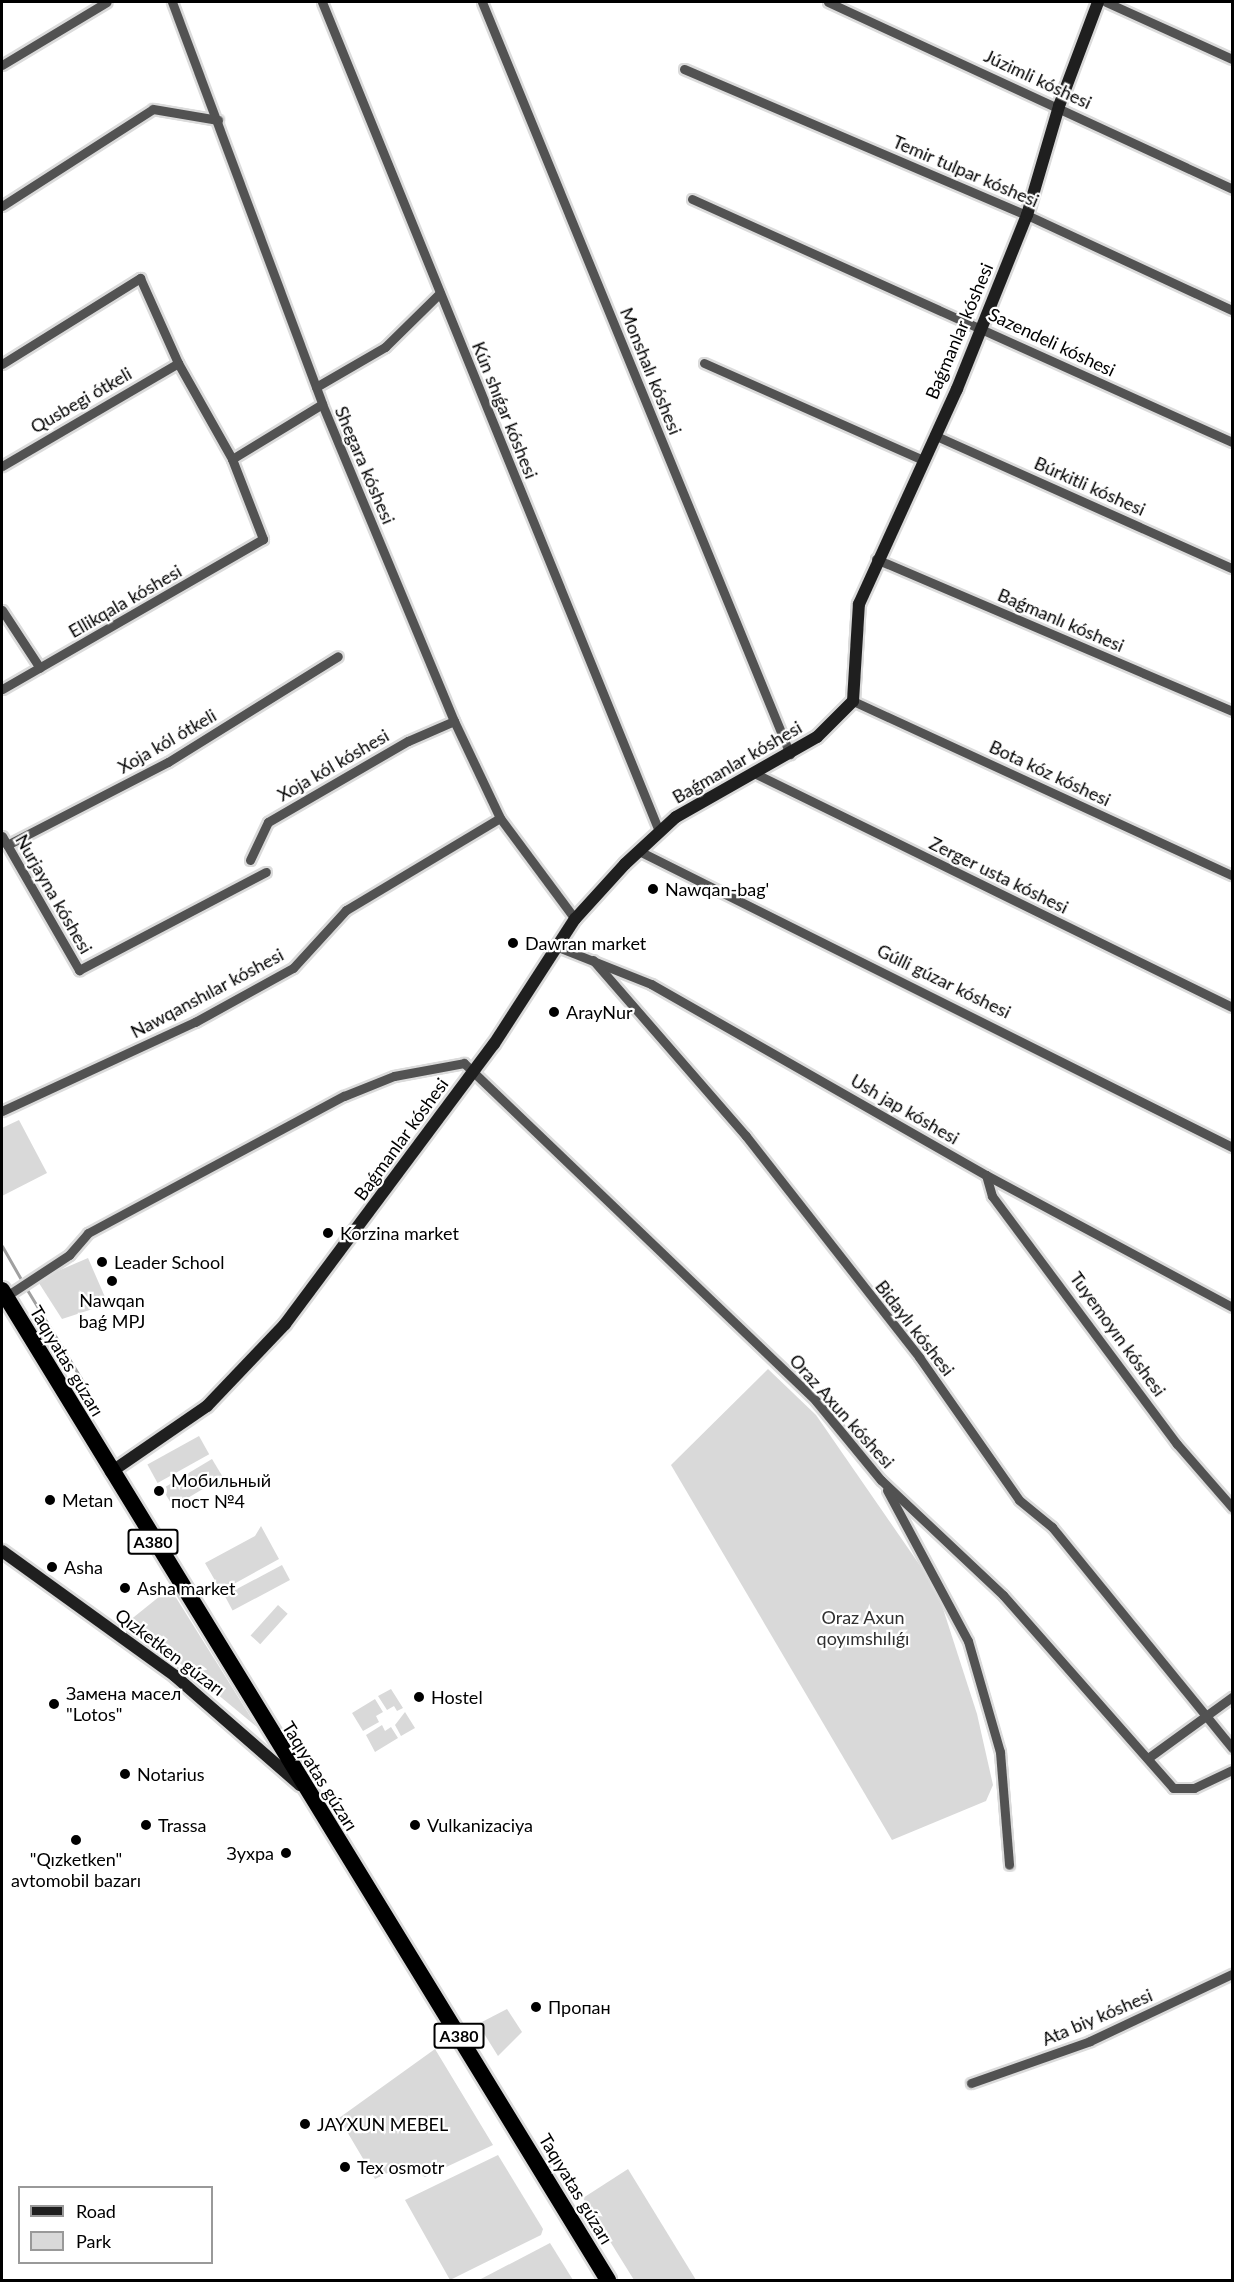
<!DOCTYPE html>
<meta charset="utf-8">
<style>
body{margin:0}
#map{position:relative;width:1234px;height:2282px;overflow:hidden;background:#fff;font-family:Lato,sans-serif}
div>[style]{position:absolute}
.green>*{inset:0;background:#d9d9d9;transform-origin:0 0}
.stream>*{height:3px;margin:-1.5px;padding:0 1.5px;transform-origin:1.5px;border-radius:1.5px;background:#a0a0a0}
.roads{filter:drop-shadow(2px 0 #dbdbdb) drop-shadow(-2px 0 #dbdbdb) drop-shadow(0 2px #dbdbdb) drop-shadow(0 -2px #dbdbdb)}
.street>*{height:9px;margin:-4.5px;padding:0 4.5px;transform-origin:4.5px;border-radius:4.5px;background:#525252}
.secondary>*{height:12px;margin:-6px;padding:0 6px;transform-origin:6px;border-radius:6px;background:#1f1f1f}
.highway>*{height:16px;margin:-8px;padding:0 8px;transform-origin:8px;border-radius:8px;background:#000}
.dots>*{width:16px;height:16px;translate:-50% -50%;box-sizing:border-box;border:3px solid #fff;border-radius:50%}
span{translate:-50% -50%;white-space:nowrap;text-align:center;line-height:1.15;-webkit-text-stroke:4.5px #fff;paint-order:stroke}
.shield-label span{padding:2px 4px;background:#fff;border:2px solid;border-radius:4px;-webkit-text-stroke-width:0}
.shield-label{font-size:16px;color:#000;font-weight:700}
.street-label{font-size:18px;color:#000}
.poi-label{font-size:18px;color:#000}
.left{translate:0 -50%;text-align:left}
.right{translate:-100% -50%;text-align:right}
.park-label{font-size:18px;color:#303030}
.frame{position:absolute;inset:0;border:3px solid #000;pointer-events:none}
.legend{position:absolute;left:18px;top:2186px;width:195px;height:78px;box-sizing:border-box;background:#fff;border:2px solid #999;margin:0;padding:8px 10px;list-style:none;font-size:18px;color:#000}
.legend li{display:flex;align-items:center;gap:12px;height:30px}
.legend b{width:30px;border:2px solid #999}
</style>
<div id="map">
<div class="green">
<i style="clip-path:polygon(19px 1120px,47px 1173px,2px 1196px,2px 1128px)"></i>
<i style="clip-path:polygon(88px 1258px,108px 1304px,62px 1319px,37px 1280px)"></i>
<i style="clip-path:polygon(768px 1369px,816px 1415px,937px 1590px,977px 1714px,993px 1785px,986px 1801px,892px 1840px,671px 1465px)"></i>
<i style="left:199px;top:1436px;width:21px;height:59px;rotate:61deg"></i>
<i style="left:212px;top:1459px;width:21px;height:58px;rotate:59deg"></i>
<i style="clip-path:polygon(261px 1526px,279px 1559px,221px 1591px,205px 1563px,255px 1536px)"></i>
<i style="left:282px;top:1565px;width:17px;height:65px;rotate:62deg"></i>
<i style="clip-path:polygon(170px 1588px,257px 1727px,129px 1621px)"></i>
<i style="left:278px;top:1605px;width:13px;height:41px;rotate:42deg"></i>
<i style="clip-path:polygon(391px 1689px,403px 1708px,397px 1711px,394px 1706px,387px 1710px,378px 1696px)"></i>
<i style="clip-path:polygon(375px 1699px,383px 1712px,376px 1716px,379px 1722px,363px 1731px,352px 1713px)"></i>
<i style="clip-path:polygon(405px 1712px,415px 1728px,401px 1736px,395px 1725px)"></i>
<i style="clip-path:polygon(382px 1725px,385px 1731px,391px 1727px,398px 1738px,375px 1752px,366px 1735px)"></i>
<i style="clip-path:polygon(507px 2009px,522px 2032px,498px 2056px,478px 2024px)"></i>
<i style="clip-path:polygon(435px 2049px,493px 2145px,425px 2177px,404px 2165px,375px 2179px,339px 2118px)"></i>
<i style="clip-path:polygon(498px 2155px,543px 2229px,541px 2235px,450px 2280px,405px 2200px)"></i>
<i style="clip-path:polygon(628px 2169px,696px 2280px,634px 2280px,583px 2198px)"></i>
<i style="clip-path:polygon(550px 2243px,573px 2280px,479px 2280px)"></i>
</div>
<div class="stream">
<i style="left:2px;top:1246px;width:40px;rotate:60.3deg"></i>
<i style="left:26px;top:1288px;width:119px;rotate:58.7deg"></i>
</div>
<div class="roads">
<div class="street">
<i style="left:172px;top:2px;width:429px;rotate:69.5deg"></i>
<i style="left:322px;top:404px;width:343px;rotate:67.4deg"></i>
<i style="left:454px;top:721px;width:107px;rotate:64.6deg"></i>
<i style="left:500px;top:818px;width:126px;rotate:53.4deg"></i>
<i style="left:322px;top:2px;width:895px;rotate:67.88deg"></i>
<i style="left:482px;top:2px;width:813px;rotate:67.73deg"></i>
<i style="left:828px;top:2px;width:445px;rotate:24.8deg"></i>
<i style="left:1106px;top:2px;width:138px;rotate:24.3deg"></i>
<i style="left:2px;top:65px;width:122px;rotate:-31deg"></i>
<i style="left:684px;top:69px;width:373px;rotate:23.1deg"></i>
<i style="left:1027px;top:215px;width:226px;rotate:24.9deg"></i>
<i style="left:692px;top:199px;width:592px;rotate:24.23deg"></i>
<i style="left:2px;top:206px;width:179px;rotate:-32.7deg"></i>
<i style="left:153px;top:109px;width:66px;rotate:9.6deg"></i>
<i style="left:704px;top:363px;width:240px;rotate:23.9deg"></i>
<i style="left:2px;top:364px;width:163px;rotate:-31.9deg"></i>
<i style="left:140px;top:278px;width:93px;rotate:65.9deg"></i>
<i style="left:178px;top:363px;width:110px;rotate:60.6deg"></i>
<i style="left:232px;top:459px;width:86px;rotate:68.8deg"></i>
<i style="left:263px;top:539px;width:301px;rotate:150.1deg"></i>
<i style="left:316px;top:387px;width:80px;rotate:-30.1deg"></i>
<i style="left:385px;top:347px;width:77px;rotate:-44.5deg"></i>
<i style="left:934px;top:435px;width:326px;rotate:24.1deg"></i>
<i style="left:232px;top:459px;width:105px;rotate:-31.4deg"></i>
<i style="left:2px;top:466px;width:204px;rotate:-30.3deg"></i>
<i style="left:876px;top:559px;width:387px;rotate:23.1deg"></i>
<i style="left:2px;top:610px;width:69px;rotate:56.8deg"></i>
<i style="left:853px;top:701px;width:417px;rotate:24.7deg"></i>
<i style="left:752px;top:772px;width:534px;rotate:26.09deg"></i>
<i style="left:2px;top:836px;width:155px;rotate:60.1deg"></i>
<i style="left:79px;top:970px;width:211px;rotate:-27.7deg"></i>
<i style="left:7px;top:845px;width:181px;rotate:-27.3deg"></i>
<i style="left:168px;top:762px;width:200px;rotate:-31.9deg"></i>
<i style="left:639px;top:851px;width:663px;rotate:26.53deg"></i>
<i style="left:250px;top:860px;width:42px;rotate:-64.7deg"></i>
<i style="left:268px;top:822px;width:162px;rotate:-30.1deg"></i>
<i style="left:408px;top:741px;width:50px;rotate:-23.5deg"></i>
<i style="left:558px;top:947px;width:100px;rotate:21.7deg"></i>
<i style="left:651px;top:984px;width:386px;rotate:29.7deg"></i>
<i style="left:986px;top:1175px;width:279px;rotate:28.2deg"></i>
<i style="left:593px;top:960px;width:233px;rotate:49deg"></i>
<i style="left:746px;top:1136px;width:281px;rotate:51.9deg"></i>
<i style="left:919px;top:1357px;width:174px;rotate:55deg"></i>
<i style="left:1019px;top:1500px;width:43px;rotate:39.3deg"></i>
<i style="left:1052px;top:1527px;width:285px;rotate:50.8deg"></i>
<i style="left:2px;top:1111px;width:213px;rotate:-24.8deg"></i>
<i style="left:195px;top:1022px;width:112px;rotate:-28.9deg"></i>
<i style="left:293px;top:968px;width:79px;rotate:-47.6deg"></i>
<i style="left:346px;top:910px;width:179px;rotate:-30.9deg"></i>
<i style="left:986px;top:1175px;width:22px;rotate:74deg"></i>
<i style="left:992px;top:1196px;width:309px;rotate:53.3deg"></i>
<i style="left:1177px;top:1444px;width:84px;rotate:48.9deg"></i>
<i style="left:5px;top:1297px;width:77px;rotate:-33.3deg"></i>
<i style="left:69px;top:1255px;width:29px;rotate:-49deg"></i>
<i style="left:88px;top:1233px;width:290px;rotate:-28.2deg"></i>
<i style="left:344px;top:1096px;width:54px;rotate:-21.8deg"></i>
<i style="left:394px;top:1076px;width:71px;rotate:-10.5deg"></i>
<i style="left:464px;top:1063px;width:488px;rotate:43.8deg"></i>
<i style="left:816px;top:1401px;width:102px;rotate:50.6deg"></i>
<i style="left:881px;top:1480px;width:168px;rotate:43.3deg"></i>
<i style="left:1003px;top:1595px;width:257px;rotate:48.6deg"></i>
<i style="left:1173px;top:1788px;width:21px"></i>
<i style="left:1194px;top:1788px;width:42px;rotate:-25.3deg"></i>
<i style="left:887px;top:1490px;width:171px;rotate:61.8deg"></i>
<i style="left:968px;top:1641px;width:116px;rotate:73.9deg"></i>
<i style="left:1000px;top:1752px;width:113px;rotate:85.4deg"></i>
<i style="left:1148px;top:1758px;width:104px;rotate:-36deg"></i>
<i style="left:971px;top:2083px;width:126px;rotate:-19.4deg"></i>
<i style="left:1090px;top:2041px;width:157px;rotate:-25.3deg"></i>
</div>
<div class="secondary">
<i style="left:111px;top:1472px;width:116px;rotate:-34.5deg"></i>
<i style="left:207px;top:1406px;width:113px;rotate:-46.4deg"></i>
<i style="left:285px;top:1324px;width:349px;rotate:-53.3deg"></i>
<i style="left:494px;top:1044px;width:149px;rotate:-57.1deg"></i>
<i style="left:575px;top:919px;width:74px;rotate:-47.7deg"></i>
<i style="left:625px;top:864px;width:69px;rotate:-42.7deg"></i>
<i style="left:676px;top:817px;width:162px;rotate:-29.6deg"></i>
<i style="left:817px;top:737px;width:51px;rotate:-45deg"></i>
<i style="left:853px;top:701px;width:97px;rotate:-86.5deg"></i>
<i style="left:859px;top:604px;width:236px;rotate:-65.5deg"></i>
<i style="left:957px;top:389px;width:188px;rotate:-68.1deg"></i>
<i style="left:1027px;top:215px;width:114px;rotate:-73.6deg"></i>
<i style="left:1059px;top:106px;width:111px;rotate:-69.4deg"></i>
<i style="left:2px;top:1551px;width:213px;rotate:35.8deg"></i>
<i style="left:175px;top:1676px;width:166px;rotate:41.1deg"></i>
</div>
<div class="highway">
<i style="left:2px;top:1290px;width:1161px;rotate:58.53deg"></i>
</div>
</div>
<div class="dots">
<i style="left:653px;top:889px;background:#000"></i>
<i style="left:513px;top:943px;background:#000"></i>
<i style="left:554px;top:1012px;background:#000"></i>
<i style="left:328px;top:1233px;background:#000"></i>
<i style="left:102px;top:1262px;background:#000"></i>
<i style="left:112px;top:1281px;background:#000"></i>
<i style="left:159px;top:1491px;background:#000"></i>
<i style="left:50px;top:1500px;background:#000"></i>
<i style="left:52px;top:1567px;background:#000"></i>
<i style="left:125px;top:1588px;background:#000"></i>
<i style="left:419px;top:1697px;background:#000"></i>
<i style="left:54px;top:1704px;background:#000"></i>
<i style="left:125px;top:1774px;background:#000"></i>
<i style="left:146px;top:1825px;background:#000"></i>
<i style="left:415px;top:1825px;background:#000"></i>
<i style="left:76px;top:1840px;background:#000"></i>
<i style="left:286px;top:1853px;background:#000"></i>
<i style="left:536px;top:2007px;background:#000"></i>
<i style="left:305px;top:2124px;background:#000"></i>
<i style="left:345px;top:2167px;background:#000"></i>
</div>
<div class="shield-label">
<span style="left:153px;top:1542px">A380</span>
<span style="left:459px;top:2036px">A380</span>
</div>
<div class="street-label">
<span style="left:1038px;top:79px;rotate:25deg">Júzimli kóshesi</span>
<span style="left:966px;top:171px;rotate:23deg">Temir tulpar kóshesi</span>
<span style="left:959px;top:331px;rotate:-67deg">Baǵmanlar kóshesi</span>
<span style="left:1052px;top:342px;rotate:25deg">Sazendeli kóshesi</span>
<span style="left:651px;top:371px;rotate:68deg">Monshalı kóshesi</span>
<span style="left:81px;top:400px;rotate:-30deg">Qusbegi ótkeli</span>
<span style="left:505px;top:410px;rotate:68deg">Kún shıǵar kóshesi</span>
<span style="left:365px;top:465px;rotate:67deg">Shegara kóshesi</span>
<span style="left:1090px;top:486px;rotate:24deg">Búrkitli kóshesi</span>
<span style="left:125px;top:601px;rotate:-30deg">Ellikqala kóshesi</span>
<span style="left:1061px;top:620px;rotate:23deg">Baǵmanlı kóshesi</span>
<span style="left:167px;top:741px;rotate:-30deg">Xoja kól ótkeli</span>
<span style="left:737px;top:762px;rotate:-30deg">Baǵmanlar kóshesi</span>
<span style="left:333px;top:765px;rotate:-30deg">Xoja kól kóshesi</span>
<span style="left:1050px;top:773px;rotate:25deg">Bota kóz kóshesi</span>
<span style="left:999px;top:875px;rotate:26deg">Zerger usta kóshesi</span>
<span style="left:54px;top:894px;rotate:60deg">Nurjayna kóshesi</span>
<span style="left:944px;top:981px;rotate:26deg">Gúlli gúzar kóshesi</span>
<span style="left:207px;top:993px;rotate:-28deg">Nawqanshılar kóshesi</span>
<span style="left:905px;top:1109px;rotate:30deg">Ush jap kóshesi</span>
<span style="left:401px;top:1139px;rotate:-54deg">Baǵmanlar kóshesi</span>
<span style="left:915px;top:1328px;rotate:52deg">Bidaylı kóshesi</span>
<span style="left:1118px;top:1334px;rotate:54deg">Tuyemoyın kóshesi</span>
<span style="left:67px;top:1361px;rotate:59deg">Taqıyatas gúzarı</span>
<span style="left:842px;top:1411px;rotate:48deg">Oraz Axun kóshesi</span>
<span style="left:170px;top:1652px;rotate:37deg">Qızketken gúzarı</span>
<span style="left:320px;top:1776px;rotate:58deg">Taqıyatas gúzarı</span>
<span style="left:1097px;top:2017px;rotate:-23deg">Ata biy kóshesi</span>
<span style="left:576px;top:2189px;rotate:59deg">Taqıyatas gúzarı</span>
</div>
<div class="poi-label">
<span class="left" style="left:665px;top:889px">Nawqan-bag'</span>
<span class="left" style="left:525px;top:943px">Dawran market</span>
<span class="left" style="left:566px;top:1012px">ArayNur</span>
<span class="left" style="left:340px;top:1233px">Korzina market</span>
<span class="left" style="left:114px;top:1262px">Leader School</span>
<span style="left:112px;top:1311px">Nawqan<br>baǵ MPJ</span>
<span class="left" style="left:171px;top:1491px">Мобильный<br>пост №4</span>
<span class="left" style="left:62px;top:1500px">Metan</span>
<span class="left" style="left:64px;top:1567px">Asha</span>
<span class="left" style="left:137px;top:1588px">Asha market</span>
<span class="left" style="left:66px;top:1704px">Замена масел<br>"Lotos"</span>
<span class="left" style="left:431px;top:1697px">Hostel</span>
<span class="left" style="left:137px;top:1774px">Notarius</span>
<span class="left" style="left:158px;top:1825px">Trassa</span>
<span class="left" style="left:427px;top:1825px">Vulkanizaciya</span>
<span class="right" style="left:274px;top:1853px">Зухра</span>
<span style="left:76px;top:1870px">"Qızketken"<br>avtomobil bazarı</span>
<span class="left" style="left:548px;top:2007px">Пропан</span>
<span class="left" style="left:317px;top:2124px">JAYXUN MEBEL</span>
<span class="left" style="left:357px;top:2167px">Tex osmotr</span>
</div>
<div class="park-label">
<span style="left:863px;top:1628px">Oraz Axun<br>qoyımshılıǵı</span>
</div>
<div class="frame"></div>
<ul class="legend">
<li><b style="height:8px;background:#1f1f1f"></b>Road</li>
<li><b style="height:16px;background:#d9d9d9"></b>Park</li>
</ul>
</div>
